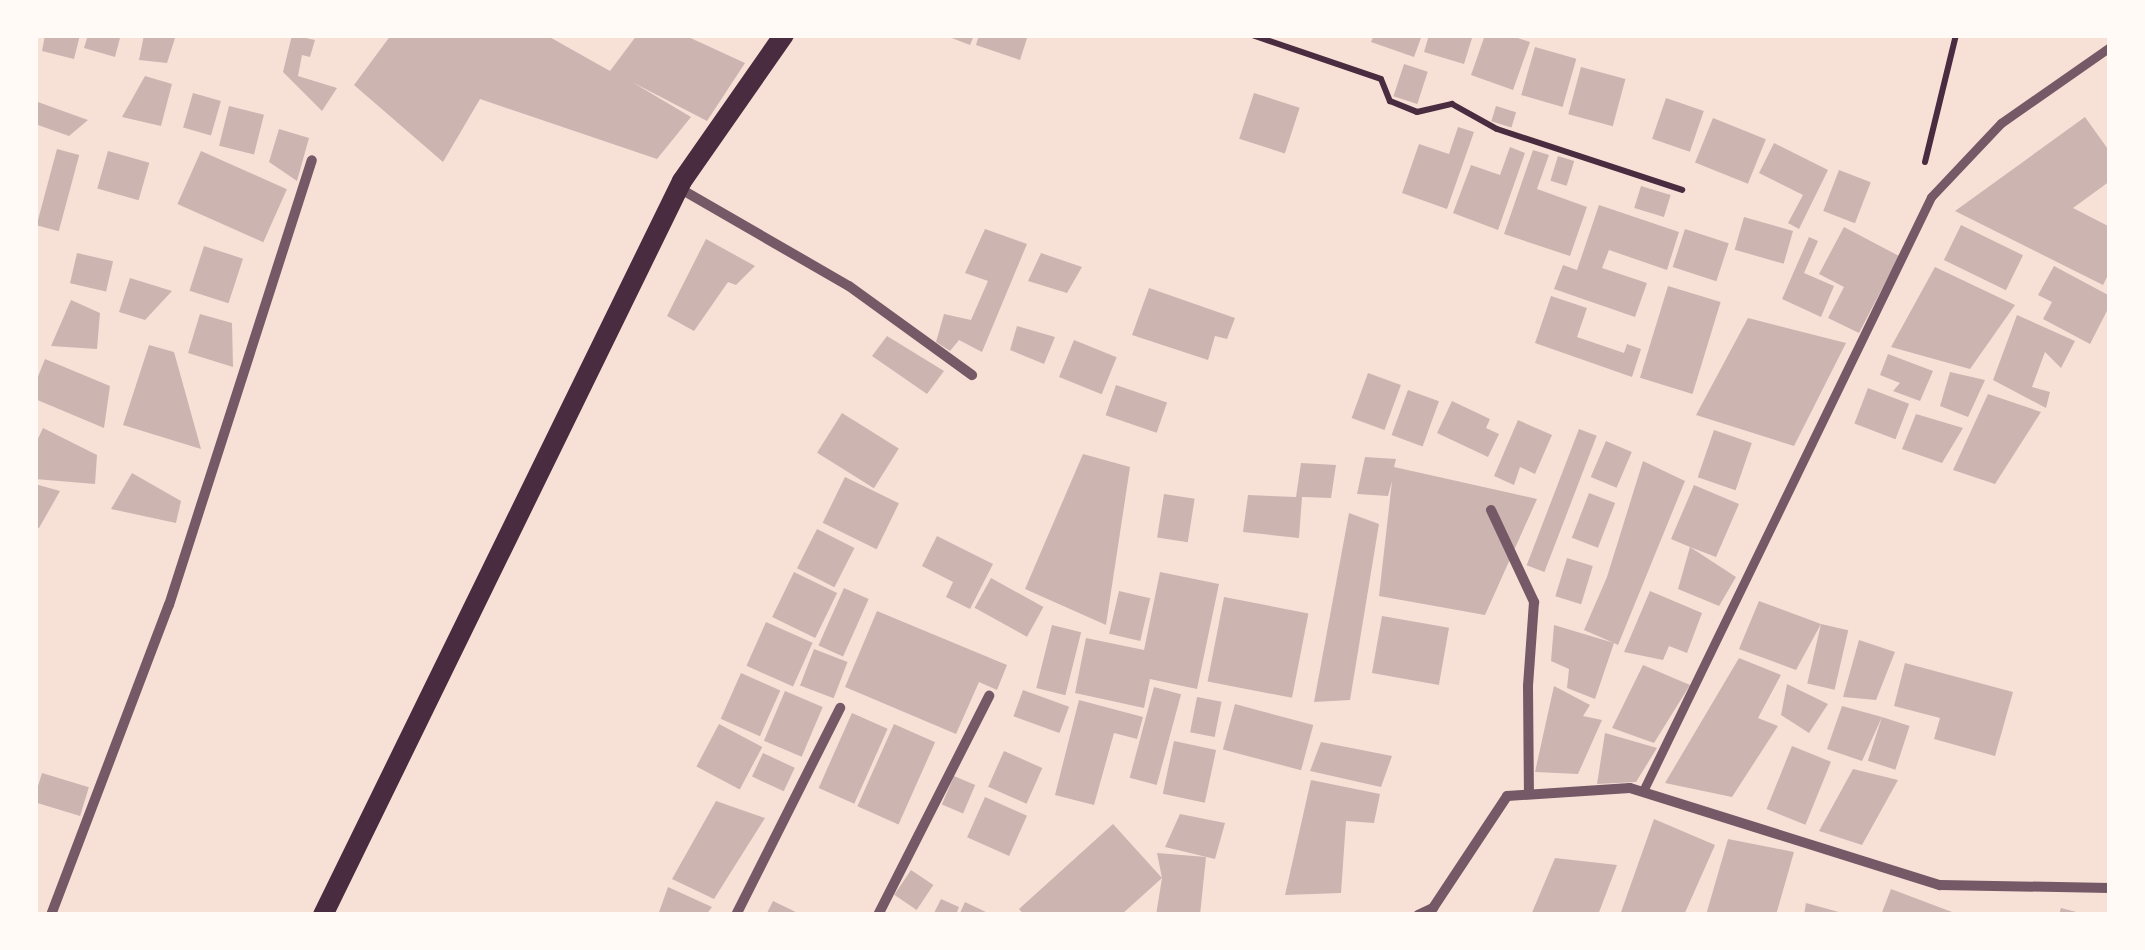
<!DOCTYPE html>
<style>
body{margin:0}
#map{position:relative;width:2145px;height:950px;overflow:hidden;background:#f7e1d7;font-family:Rubik,sans-serif}
div>[style]{position:absolute}
.building>*{inset:0;background:#ccb4b1;transform-origin:0 0}
.path>*{height:6px;margin:-3px;padding:0 3px;transform-origin:3px;border-radius:3px;background:#4a2c40}
.pedestrian>*{height:9px;margin:-4.5px;padding:0 4.5px;transform-origin:4.5px;border-radius:4.5px;background:#755966}
.minor>*{height:10px;margin:-5px;padding:0 5px;transform-origin:5px;border-radius:5px;background:#755966}
.secondary>*{height:20px;margin:-10px;padding:0 10px;transform-origin:10px;border-radius:10px;background:#4a2c40}
span{translate:-50% -50%;white-space:nowrap;text-align:center;line-height:1.15;-webkit-text-stroke:8px #fffaf5;paint-order:stroke}
.frame{position:absolute;inset:0;border:38px solid #fffaf5;pointer-events:none}
</style>
<div id="map">
<div class="building">
<i style="clip-path:polygon(45px 35px,80px 35px,74px 59px,42px 51px)"></i>
<i style="clip-path:polygon(88px 35px,120px 38px,115px 57px,84px 48px)"></i>
<i style="clip-path:polygon(144px 35px,176px 35px,167px 63px,139px 60px)"></i>
<i style="clip-path:polygon(292px 35px,315px 40px,310px 57px,302px 55px,298px 76px,337px 88px,322px 111px,283px 72px)"></i>
<i style="clip-path:polygon(391px 35px,546px 35px,610px 71px,637px 35px,684px 35px,745px 63px,707px 121px,632px 82px,691px 117px,657px 159px,480px 99px,443px 162px,354px 85px)"></i>
<i style="clip-path:polygon(944px 35px,974px 35px,970px 45px)"></i>
<i style="clip-path:polygon(979px 35px,1028px 35px,1020px 60px,976px 45px)"></i>
<i style="clip-path:polygon(1374px 35px,1422px 35px,1414px 57px,1371px 42px)"></i>
<i style="clip-path:polygon(1429px 35px,1473px 35px,1464px 64px,1424px 52px)"></i>
<i style="clip-path:polygon(1485px 35px,1509px 35px,1530px 42px,1513px 90px,1471px 75px)"></i>
<i style="left:1535px;top:47px;width:43px;height:50px;rotate:16deg"></i>
<i style="left:1404px;top:64px;width:25px;height:34px;rotate:18deg"></i>
<i style="left:1581px;top:67px;width:46px;height:49px;rotate:15deg"></i>
<i style="clip-path:polygon(145px 76px,172px 84px,161px 126px,122px 117px)"></i>
<i style="left:193px;top:93px;width:29px;height:36px;rotate:16deg"></i>
<i style="left:1254px;top:93px;width:48px;height:48px;rotate:18deg"></i>
<i style="left:1666px;top:98px;width:40px;height:43px;rotate:19deg"></i>
<i style="clip-path:polygon(35px 101px,88px 120px,69px 136px,35px 124px)"></i>
<i style="left:229px;top:106px;width:36px;height:41px;rotate:14deg"></i>
<i style="left:1496px;top:106px;width:21px;height:16px;rotate:17deg"></i>
<i style="clip-path:polygon(2085px 117px,2110px 152px,2110px 181px,2073px 208px,2110px 227px,2110px 271px,2103px 285px,1955px 211px)"></i>
<i style="left:1713px;top:118px;width:57px;height:48px;rotate:22deg"></i>
<i style="clip-path:polygon(1458px 127px,1474px 132px,1447px 209px,1402px 193px,1419px 144px,1449px 154px)"></i>
<i style="clip-path:polygon(279px 129px,309px 138px,297px 181px,269px 162px)"></i>
<i style="clip-path:polygon(1774px 143px,1828px 170px,1799px 229px,1788px 223px,1803px 195px,1759px 173px)"></i>
<i style="clip-path:polygon(1510px 147px,1525px 153px,1498px 230px,1453px 213px,1471px 165px,1500px 175px)"></i>
<i style="left:57px;top:149px;width:23px;height:79px;rotate:15deg"></i>
<i style="clip-path:polygon(1533px 150px,1549px 155px,1537px 189px,1587px 207px,1570px 256px,1504px 234px)"></i>
<i style="left:108px;top:151px;width:43px;height:39px;rotate:16deg"></i>
<i style="left:201px;top:151px;width:94px;height:58px;rotate:24deg"></i>
<i style="left:1558px;top:156px;width:17px;height:26px;rotate:17deg"></i>
<i style="left:1839px;top:170px;width:34px;height:44px;rotate:21deg"></i>
<i style="left:1641px;top:186px;width:31px;height:23px;rotate:17deg"></i>
<i style="clip-path:polygon(1599px 205px,1679px 232px,1667px 270px,1609px 250px,1602px 268px,1647px 283px,1635px 317px,1554px 289px,1563px 265px,1577px 270px)"></i>
<i style="left:1744px;top:217px;width:51px;height:34px;rotate:16deg"></i>
<i style="left:1961px;top:225px;width:69px;height:39px;rotate:26deg"></i>
<i style="clip-path:polygon(1844px 227px,1899px 256px,1859px 333px,1828px 318px,1844px 287px,1819px 274px)"></i>
<i style="clip-path:polygon(985px 229px,1027px 244px,982px 352px,959px 340px,950px 351px,936px 342px,944px 314px,971px 320px,988px 281px,965px 273px)"></i>
<i style="left:1685px;top:229px;width:46px;height:40px;rotate:18deg"></i>
<i style="clip-path:polygon(1809px 237px,1818px 241px,1804px 273px,1834px 286px,1821px 317px,1782px 299px)"></i>
<i style="clip-path:polygon(706px 239px,755px 266px,736px 285px,728px 282px,694px 331px,667px 316px)"></i>
<i style="left:204px;top:246px;width:41px;height:47px;rotate:18deg"></i>
<i style="left:77px;top:253px;width:37px;height:31px;rotate:13deg"></i>
<i style="clip-path:polygon(1041px 253px,1082px 267px,1067px 293px,1028px 281px)"></i>
<i style="clip-path:polygon(2054px 266px,2110px 296px,2110px 305px,2090px 344px,2043px 319px,2052px 302px,2038px 295px)"></i>
<i style="clip-path:polygon(1935px 267px,2015px 305px,1970px 369px,1891px 347px)"></i>
<i style="clip-path:polygon(130px 278px,172px 291px,145px 320px,119px 312px)"></i>
<i style="left:1668px;top:286px;width:55px;height:96px;rotate:17deg"></i>
<i style="clip-path:polygon(1149px 288px,1235px 318px,1227px 339px,1215px 336px,1208px 360px,1132px 335px)"></i>
<i style="clip-path:polygon(1551px 296px,1587px 308px,1577px 337px,1624px 353px,1627px 344px,1641px 349px,1632px 377px,1535px 343px)"></i>
<i style="clip-path:polygon(71px 300px,100px 313px,97px 349px,51px 346px)"></i>
<i style="clip-path:polygon(200px 314px,232px 323px,233px 367px,188px 353px)"></i>
<i style="clip-path:polygon(2017px 315px,2075px 341px,2061px 368px,2045px 352px,2032px 387px,2050px 392px,2046px 408px,1993px 380px)"></i>
<i style="clip-path:polygon(1748px 318px,1846px 343px,1794px 446px,1696px 415px)"></i>
<i style="clip-path:polygon(1017px 326px,1055px 337px,1044px 364px,1010px 350px)"></i>
<i style="clip-path:polygon(887px 336px,944px 371px,927px 394px,872px 356px)"></i>
<i style="left:1074px;top:340px;width:46px;height:40px;rotate:22deg"></i>
<i style="clip-path:polygon(149px 345px,174px 352px,201px 449px,123px 425px)"></i>
<i style="clip-path:polygon(1888px 354px,1933px 371px,1920px 401px,1893px 391px,1900px 383px,1880px 375px)"></i>
<i style="clip-path:polygon(45px 359px,110px 386px,104px 428px,35px 399px,35px 384px)"></i>
<i style="clip-path:polygon(1950px 372px,1985px 380px,1968px 417px,1940px 406px)"></i>
<i style="left:1368px;top:373px;width:35px;height:48px;rotate:20deg"></i>
<i style="left:1116px;top:385px;width:54px;height:32px;rotate:19deg"></i>
<i style="left:1868px;top:388px;width:44px;height:38px;rotate:21deg"></i>
<i style="left:1408px;top:390px;width:33px;height:48px;rotate:20deg"></i>
<i style="clip-path:polygon(1988px 394px,2041px 412px,1995px 484px,1953px 470px)"></i>
<i style="clip-path:polygon(1452px 401px,1490px 419px,1486px 428px,1499px 434px,1488px 457px,1437px 433px)"></i>
<i style="left:842px;top:413px;width:67px;height:47px;rotate:32deg"></i>
<i style="clip-path:polygon(1916px 414px,1963px 428px,1942px 463px,1902px 449px)"></i>
<i style="clip-path:polygon(1518px 420px,1552px 435px,1535px 474px,1520px 467px,1514px 485px,1494px 476px)"></i>
<i style="clip-path:polygon(43px 428px,97px 455px,95px 484px,35px 479px,35px 445px)"></i>
<i style="left:1579px;top:429px;width:19px;height:146px;rotate:21deg"></i>
<i style="left:1714px;top:430px;width:40px;height:50px;rotate:19deg"></i>
<i style="left:1606px;top:441px;width:28px;height:39px;rotate:23deg"></i>
<i style="clip-path:polygon(1083px 454px,1130px 467px,1106px 625px,1025px 589px)"></i>
<i style="clip-path:polygon(1365px 457px,1396px 459px,1394px 467px,1537px 499px,1485px 615px,1379px 596px,1392px 481px,1388px 496px,1357px 494px)"></i>
<i style="clip-path:polygon(1643px 461px,1685px 481px,1618px 645px,1614px 643px,1595px 699px,1567px 688px,1569px 669px,1551px 661px,1554px 625px,1614px 643px,1584px 630px,1607px 577px)"></i>
<i style="clip-path:polygon(1301px 463px,1336px 465px,1331px 498px,1302px 497px,1299px 538px,1243px 532px,1248px 495px,1296px 497px)"></i>
<i style="clip-path:polygon(132px 473px,181px 501px,176px 523px,111px 509px)"></i>
<i style="left:845px;top:477px;width:60px;height:51px;rotate:26deg"></i>
<i style="clip-path:polygon(35px 484px,60px 491px,39px 528px,35px 527px)"></i>
<i style="clip-path:polygon(1694px 485px,1739px 504px,1716px 557px,1690px 547px,1736px 577px,1719px 606px,1678px 589px,1690px 547px,1671px 539px)"></i>
<i style="left:1589px;top:493px;width:28px;height:48px;rotate:21deg"></i>
<i style="left:1164px;top:494px;width:31px;height:44px;rotate:9deg"></i>
<i style="clip-path:polygon(1349px 513px,1379px 524px,1350px 700px,1314px 702px)"></i>
<i style="left:817px;top:529px;width:42px;height:44px;rotate:27deg"></i>
<i style="clip-path:polygon(937px 536px,993px 564px,970px 609px,946px 597px,953px 582px,922px 566px)"></i>
<i style="left:1567px;top:558px;width:27px;height:40px;rotate:17deg"></i>
<i style="left:794px;top:572px;width:48px;height:50px;rotate:26deg"></i>
<i style="clip-path:polygon(1160px 572px,1219px 584px,1197px 689px,1150px 679px,1144px 708px,1075px 693px,1086px 638px,1144px 650px)"></i>
<i style="left:991px;top:578px;width:60px;height:34px;rotate:29deg"></i>
<i style="left:844px;top:588px;width:27px;height:63px;rotate:24deg"></i>
<i style="left:1119px;top:591px;width:32px;height:44px;rotate:13deg"></i>
<i style="clip-path:polygon(1650px 591px,1702px 613px,1687px 653px,1669px 646px,1663px 660px,1624px 652px)"></i>
<i style="left:1224px;top:597px;width:86px;height:86px;rotate:11deg"></i>
<i style="clip-path:polygon(1759px 601px,1821px 624px,1796px 670px,1739px 649px)"></i>
<i style="clip-path:polygon(877px 611px,1007px 665px,997px 690px,979px 682px,956px 734px,845px 687px)"></i>
<i style="left:1382px;top:616px;width:68px;height:58px;rotate:10deg"></i>
<i style="left:766px;top:622px;width:51px;height:48px;rotate:24deg"></i>
<i style="left:1821px;top:624px;width:28px;height:61px;rotate:13deg"></i>
<i style="left:1052px;top:625px;width:30px;height:65px;rotate:14deg"></i>
<i style="clip-path:polygon(1859px 640px,1895px 652px,1876px 700px,1843px 697px)"></i>
<i style="left:814px;top:649px;width:36px;height:39px;rotate:21deg"></i>
<i style="clip-path:polygon(1739px 658px,1781px 675px,1758px 718px,1778px 726px,1732px 797px,1665px 783px)"></i>
<i style="clip-path:polygon(1905px 663px,2013px 692px,1995px 756px,1934px 739px,1940px 718px,1894px 706px)"></i>
<i style="clip-path:polygon(1643px 665px,1690px 685px,1654px 743px,1612px 728px)"></i>
<i style="left:741px;top:673px;width:43px;height:50px;rotate:24deg"></i>
<i style="clip-path:polygon(1787px 684px,1828px 704px,1809px 733px,1781px 715px)"></i>
<i style="clip-path:polygon(1554px 686px,1590px 705px,1583px 716px,1602px 720px,1578px 774px,1535px 772px)"></i>
<i style="left:1154px;top:687px;width:28px;height:94px;rotate:15deg"></i>
<i style="left:1023px;top:690px;width:49px;height:28px;rotate:20deg"></i>
<i style="left:785px;top:691px;width:41px;height:54px;rotate:23deg"></i>
<i style="left:1197px;top:697px;width:25px;height:36px;rotate:11deg"></i>
<i style="clip-path:polygon(1079px 700px,1143px 717px,1137px 739px,1114px 733px,1094px 805px,1055px 795px)"></i>
<i style="left:1235px;top:704px;width:81px;height:47px;rotate:15deg"></i>
<i style="clip-path:polygon(1842px 706px,1882px 717px,1862px 761px,1827px 749px)"></i>
<i style="left:852px;top:713px;width:39px;height:82px;rotate:24deg"></i>
<i style="left:1882px;top:717px;width:29px;height:46px;rotate:18deg"></i>
<i style="left:719px;top:724px;width:49px;height:48px;rotate:28deg"></i>
<i style="left:894px;top:724px;width:45px;height:90px;rotate:24deg"></i>
<i style="clip-path:polygon(1605px 733px,1657px 748px,1636px 782px,1597px 784px)"></i>
<i style="left:1174px;top:741px;width:43px;height:54px;rotate:12deg"></i>
<i style="clip-path:polygon(1321px 742px,1392px 756px,1381px 787px,1310px 771px)"></i>
<i style="left:1792px;top:746px;width:42px;height:68px;rotate:22deg"></i>
<i style="left:1004px;top:751px;width:42px;height:39px;rotate:24deg"></i>
<i style="left:763px;top:753px;width:35px;height:26px;rotate:25deg"></i>
<i style="clip-path:polygon(1853px 769px,1898px 780px,1862px 845px,1819px 831px)"></i>
<i style="left:42px;top:773px;width:49px;height:30px;rotate:17deg"></i>
<i style="left:954px;top:776px;width:23px;height:31px;rotate:23deg"></i>
<i style="clip-path:polygon(1311px 780px,1380px 794px,1374px 823px,1346px 821px,1341px 893px,1285px 895px)"></i>
<i style="left:985px;top:797px;width:46px;height:44px;rotate:24deg"></i>
<i style="clip-path:polygon(716px 801px,765px 818px,714px 899px,672px 879px)"></i>
<i style="clip-path:polygon(1180px 814px,1225px 823px,1215px 859px,1165px 847px)"></i>
<i style="clip-path:polygon(1654px 819px,1715px 845px,1684px 915px,1620px 915px)"></i>
<i style="clip-path:polygon(1113px 824px,1162px 878px,1157px 853px,1206px 857px,1200px 915px,1156px 915px,1162px 878px,1121px 915px,1024px 915px,1019px 909px)"></i>
<i style="clip-path:polygon(1728px 839px,1794px 852px,1776px 915px,1706px 915px)"></i>
<i style="clip-path:polygon(1555px 858px,1617px 865px,1598px 915px,1531px 915px)"></i>
<i style="left:911px;top:870px;width:27px;height:30px;rotate:34deg"></i>
<i style="clip-path:polygon(668px 887px,712px 907px,706px 915px,658px 915px)"></i>
<i style="clip-path:polygon(1891px 889px,1952px 912px,1951px 915px,1881px 915px)"></i>
<i style="clip-path:polygon(941px 899px,959px 907px,956px 915px,933px 915px)"></i>
<i style="clip-path:polygon(773px 901px,802px 915px,766px 915px)"></i>
<i style="clip-path:polygon(965px 902px,992px 915px,959px 915px)"></i>
<i style="clip-path:polygon(1806px 903px,1846px 914px,1846px 915px,1804px 915px)"></i>
<i style="clip-path:polygon(2061px 908px,2084px 914px,2084px 915px,2059px 915px)"></i>
</div>
<div class="path">
<i style="left:1252px;top:35px;width:136px;rotate:18.8deg"></i>
<i style="left:1381px;top:79px;width:24px;rotate:68deg"></i>
<i style="left:1390px;top:101px;width:29px;rotate:22deg"></i>
<i style="left:1417px;top:112px;width:36px;rotate:-13deg"></i>
<i style="left:1452px;top:104px;width:51px;rotate:29.1deg"></i>
<i style="left:1497px;top:129px;width:195px;rotate:18.2deg"></i>
<i style="left:1925px;top:162px;width:131px;rotate:-76.3deg"></i>
</div>
<div class="pedestrian">
<i style="left:1643px;top:791px;width:660px;rotate:-64.13deg"></i>
<i style="left:1931px;top:197px;width:102px;rotate:-46.6deg"></i>
<i style="left:2001px;top:123px;width:133px;rotate:-34.9deg"></i>
</div>
<div class="minor">
<i style="left:679px;top:188px;width:196px;rotate:30deg"></i>
<i style="left:849px;top:286px;width:152px;rotate:35.9deg"></i>
<i style="left:1491px;top:510px;width:102px;rotate:64.9deg"></i>
<i style="left:1534px;top:602px;width:84px;rotate:94.1deg"></i>
<i style="left:1528px;top:686px;width:108px;rotate:89.5deg"></i>
<i style="left:51px;top:915px;width:332px;rotate:-69.2deg"></i>
<i style="left:169px;top:605px;width:467px;rotate:-72.2deg"></i>
<i style="left:736px;top:915px;width:232px;rotate:-63.3deg"></i>
<i style="left:878px;top:915px;width:246px;rotate:-63.1deg"></i>
<i style="left:1418px;top:915px;width:17px;rotate:-25deg"></i>
<i style="left:1433px;top:908px;width:134px;rotate:-56.5deg"></i>
<i style="left:1507px;top:796px;width:123px;rotate:-3.7deg"></i>
<i style="left:1630px;top:788px;width:325px;rotate:17.4deg"></i>
<i style="left:1940px;top:885px;width:170px;rotate:1deg"></i>
</div>
<div class="secondary">
<i style="left:323px;top:915px;width:817px;rotate:-63.94deg"></i>
<i style="left:682px;top:181px;width:178px;rotate:-55.1deg"></i>
</div>
<div class="frame"></div>
</div>
